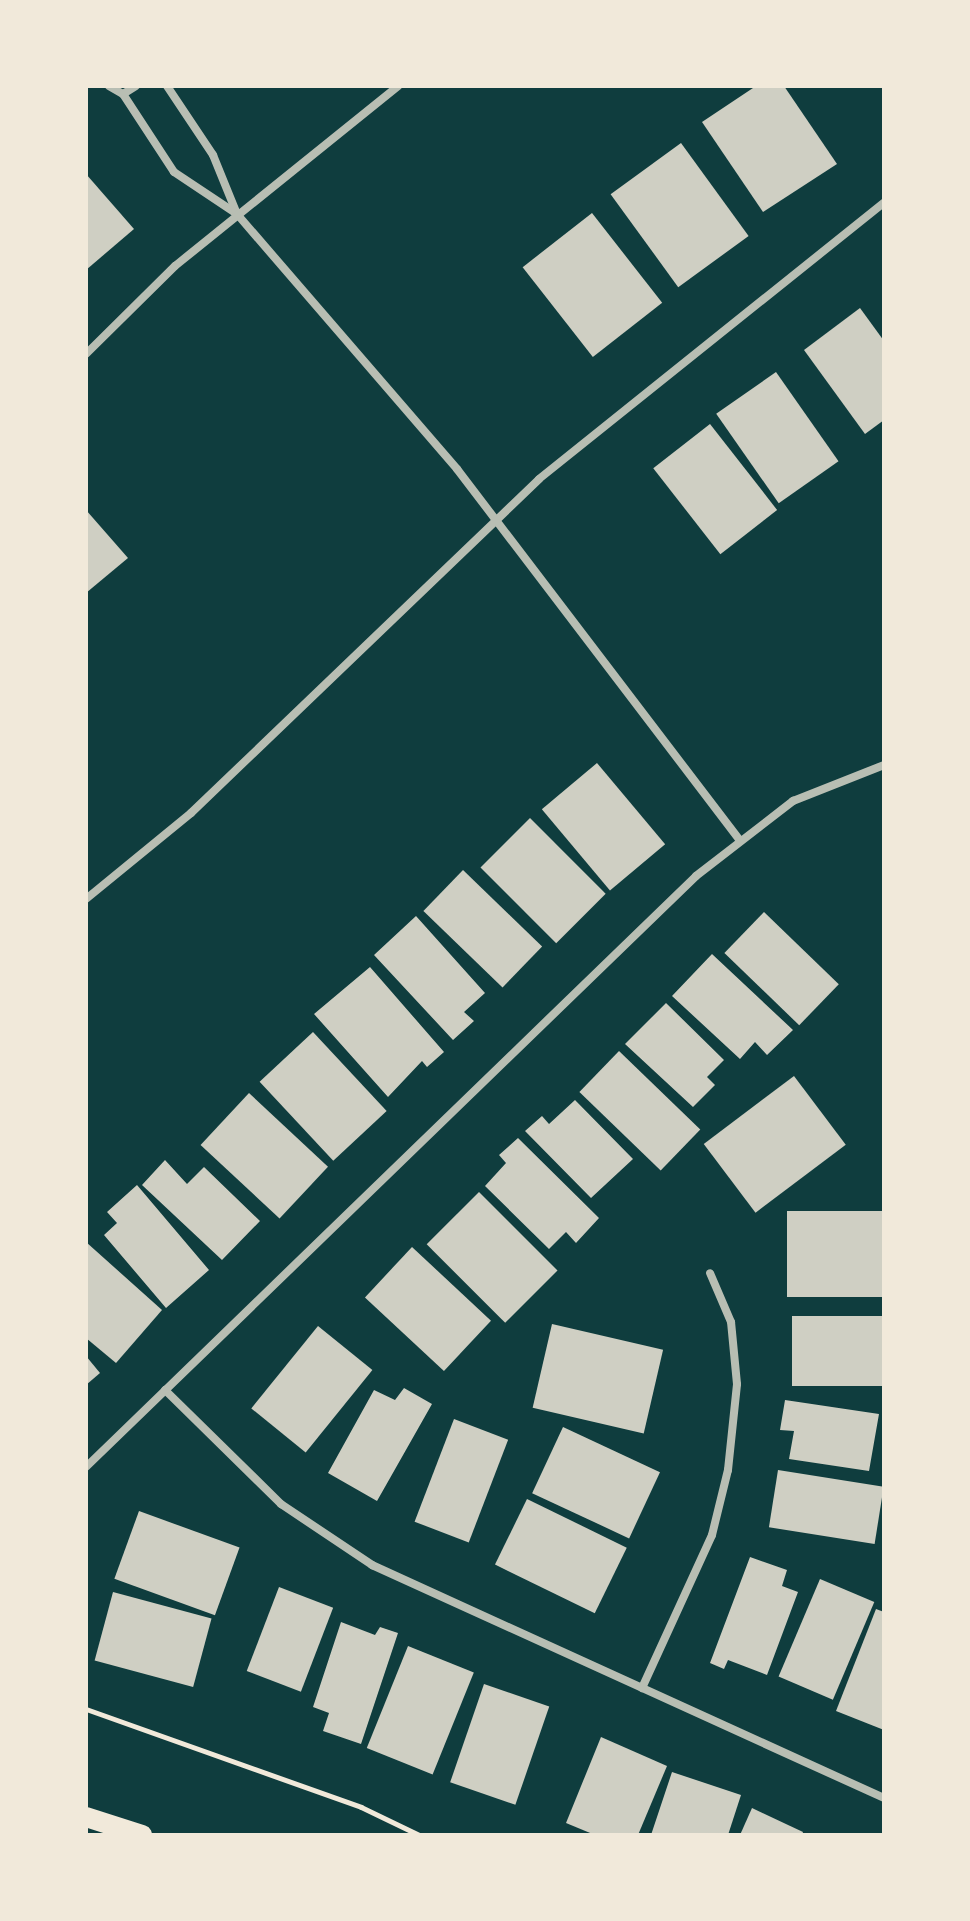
<!DOCTYPE html>
<style>
body{margin:0}
#map{position:relative;width:970px;height:1921px;overflow:hidden;background:#0f3d3e;font-family:"PT Sans Narrow",sans-serif}
div>[style]{position:absolute}
.building>*{inset:0;background:#cfcfc3;transform-origin:0 0}
.path>*{height:5px;margin:-2.5px;padding:0 2.5px;transform-origin:2.5px;border-radius:2.5px;background:#f1e9da}
.minor>*{height:8px;margin:-4px;padding:0 4px;transform-origin:4px;border-radius:4px;background:#b8beb3}
.primary>*{height:20px;margin:-10px;padding:0 10px;transform-origin:10px;border-radius:10px;background:#f1e9da}
span{translate:-50% -50%;white-space:nowrap;text-align:center;line-height:1.15;-webkit-text-stroke:7px #f1e9da;paint-order:stroke}
.frame{position:absolute;inset:0;border:88px solid #f1e9da;pointer-events:none}
</style>
<div id="map">
<div class="building">
<i style="clip-path:polygon(756px 86px,784px 86px,837px 164px,763px 212px,702px 122px)"></i>
<i style="left:681px;top:143px;width:115px;height:87px;rotate:54deg"></i>
<i style="clip-path:polygon(86px 174px,134px 229px,86px 270px)"></i>
<i style="left:592px;top:213px;width:114px;height:88px;rotate:52deg"></i>
<i style="clip-path:polygon(860px 308px,884px 341px,884px 420px,865px 434px,804px 350px)"></i>
<i style="left:776px;top:372px;width:109px;height:73px;rotate:55deg"></i>
<i style="left:710px;top:424px;width:109px;height:72px;rotate:52deg"></i>
<i style="clip-path:polygon(86px 510px,128px 558px,86px 593px)"></i>
<i style="left:597px;top:763px;width:106px;height:72px;rotate:50deg"></i>
<i style="left:530px;top:818px;width:107px;height:70px;rotate:45deg"></i>
<i style="left:463px;top:870px;width:110px;height:57px;rotate:44deg"></i>
<i style="left:764px;top:912px;width:104px;height:57px;rotate:44deg"></i>
<i style="clip-path:polygon(416px 916px,485px 993px,464px 1012px,474px 1021px,453px 1040px,374px 955px)"></i>
<i style="clip-path:polygon(712px 954px,793px 1030px,767px 1055px,755px 1042px,740px 1059px,672px 996px)"></i>
<i style="clip-path:polygon(370px 967px,444px 1052px,427px 1067px,422px 1061px,388px 1097px,314px 1014px)"></i>
<i style="clip-path:polygon(666px 1003px,724px 1060px,707px 1077px,715px 1085px,693px 1107px,625px 1044px)"></i>
<i style="left:313px;top:1032px;width:108px;height:73px;rotate:47deg"></i>
<i style="left:619px;top:1051px;width:113px;height:57px;rotate:44deg"></i>
<i style="left:794px;top:1076px;width:86px;height:113px;rotate:53deg"></i>
<i style="left:249px;top:1093px;width:108px;height:71px;rotate:43deg"></i>
<i style="clip-path:polygon(575px 1100px,633px 1159px,591px 1198px,525px 1131px,542px 1116px,549px 1124px)"></i>
<i style="clip-path:polygon(518px 1138px,599px 1218px,576px 1243px,566px 1232px,549px 1249px,485px 1186px,506px 1163px,499px 1155px)"></i>
<i style="clip-path:polygon(165px 1160px,187px 1184px,204px 1167px,260px 1221px,222px 1260px,142px 1185px)"></i>
<i style="clip-path:polygon(137px 1185px,209px 1270px,166px 1308px,104px 1235px,117px 1223px,107px 1212px)"></i>
<i style="left:479px;top:1192px;width:111px;height:74px;rotate:45deg"></i>
<i style="left:884px;top:1211px;width:86px;height:97px;rotate:90deg"></i>
<i style="clip-path:polygon(86px 1242px,162px 1310px,116px 1363px,86px 1338px)"></i>
<i style="left:412px;top:1247px;width:108px;height:69px;rotate:43deg"></i>
<i style="left:884px;top:1316px;width:70px;height:92px;rotate:90deg"></i>
<i style="left:552px;top:1324px;width:114px;height:86px;rotate:13deg"></i>
<i style="left:318px;top:1326px;width:70px;height:106px;rotate:39deg"></i>
<i style="clip-path:polygon(86px 1356px,100px 1373px,86px 1385px)"></i>
<i style="clip-path:polygon(404px 1388px,432px 1404px,377px 1501px,328px 1473px,374px 1390px,395px 1400px)"></i>
<i style="clip-path:polygon(785px 1400px,879px 1414px,869px 1471px,789px 1459px,794px 1431px,780px 1430px)"></i>
<i style="left:454px;top:1419px;width:58px;height:110px;rotate:21deg"></i>
<i style="left:563px;top:1427px;width:107px;height:73px;rotate:25deg"></i>
<i style="left:778px;top:1470px;width:107px;height:58px;rotate:9deg"></i>
<i style="left:527px;top:1499px;width:111px;height:73px;rotate:26deg"></i>
<i style="left:139px;top:1511px;width:107px;height:72px;rotate:20deg"></i>
<i style="clip-path:polygon(750px 1557px,787px 1570px,782px 1586px,798px 1592px,767px 1675px,728px 1660px,724px 1669px,710px 1663px)"></i>
<i style="left:820px;top:1579px;width:59px;height:106px;rotate:23deg"></i>
<i style="left:279px;top:1587px;width:58px;height:90px;rotate:21deg"></i>
<i style="left:113px;top:1592px;width:102px;height:71px;rotate:15deg"></i>
<i style="clip-path:polygon(876px 1609px,884px 1612px,884px 1730px,836px 1711px)"></i>
<i style="clip-path:polygon(341px 1622px,375px 1635px,380px 1627px,398px 1633px,361px 1744px,323px 1731px,329px 1713px,313px 1707px)"></i>
<i style="left:408px;top:1646px;width:71px;height:110px;rotate:22deg"></i>
<i style="left:484px;top:1684px;width:69px;height:104px;rotate:19deg"></i>
<i style="clip-path:polygon(601px 1737px,667px 1766px,638px 1835px,595px 1835px,566px 1823px)"></i>
<i style="clip-path:polygon(672px 1772px,741px 1795px,728px 1835px,651px 1835px)"></i>
<i style="clip-path:polygon(752px 1808px,803px 1832px,802px 1835px,740px 1835px)"></i>
</div>
<div class="path">
<i style="left:86px;top:1709px;width:292px;rotate:19.6deg"></i>
<i style="left:361px;top:1807px;width:64px;rotate:25.8deg"></i>
</div>
<div class="minor">
<i style="left:109px;top:86px;width:16px;rotate:30deg"></i>
<i style="left:123px;top:94px;width:93px;rotate:56.8deg"></i>
<i style="left:174px;top:172px;width:76px;rotate:33.7deg"></i>
<i style="left:237px;top:214px;width:337px;rotate:49.2deg"></i>
<i style="left:457px;top:469px;width:467px;rotate:52.7deg"></i>
<i style="left:167px;top:86px;width:83px;rotate:56.3deg"></i>
<i style="left:213px;top:155px;width:64px;rotate:67.9deg"></i>
<i style="left:123px;top:94px;width:15px;rotate:-32deg"></i>
<i style="left:86px;top:354px;width:125px;rotate:-44.7deg"></i>
<i style="left:175px;top:266px;width:287px;rotate:-38.9deg"></i>
<i style="left:86px;top:899px;width:136px;rotate:-39.3deg"></i>
<i style="left:191px;top:813px;width:482px;rotate:-43.8deg"></i>
<i style="left:539px;top:479px;width:442px;rotate:-38.7deg"></i>
<i style="left:165px;top:1390px;width:163px;rotate:44.5deg"></i>
<i style="left:281px;top:1504px;width:110px;rotate:33.8deg"></i>
<i style="left:372px;top:1565px;width:563px;rotate:24.47deg"></i>
<i style="left:86px;top:1467px;width:849px;rotate:-44.09deg"></i>
<i style="left:696px;top:876px;width:123px;rotate:-37.7deg"></i>
<i style="left:793px;top:801px;width:98px;rotate:-21.6deg"></i>
<i style="left:642px;top:1688px;width:168px;rotate:-65.4deg"></i>
<i style="left:712px;top:1535px;width:67px;rotate:-76.2deg"></i>
<i style="left:728px;top:1470px;width:86px;rotate:-84deg"></i>
<i style="left:737px;top:1384px;width:62px;rotate:-95.5deg"></i>
<i style="left:731px;top:1322px;width:53px;rotate:-113.2deg"></i>
</div>
<div class="primary">
<i style="left:86px;top:1817px;width:59px;rotate:17.8deg"></i>
</div>
<div class="frame"></div>
</div>
